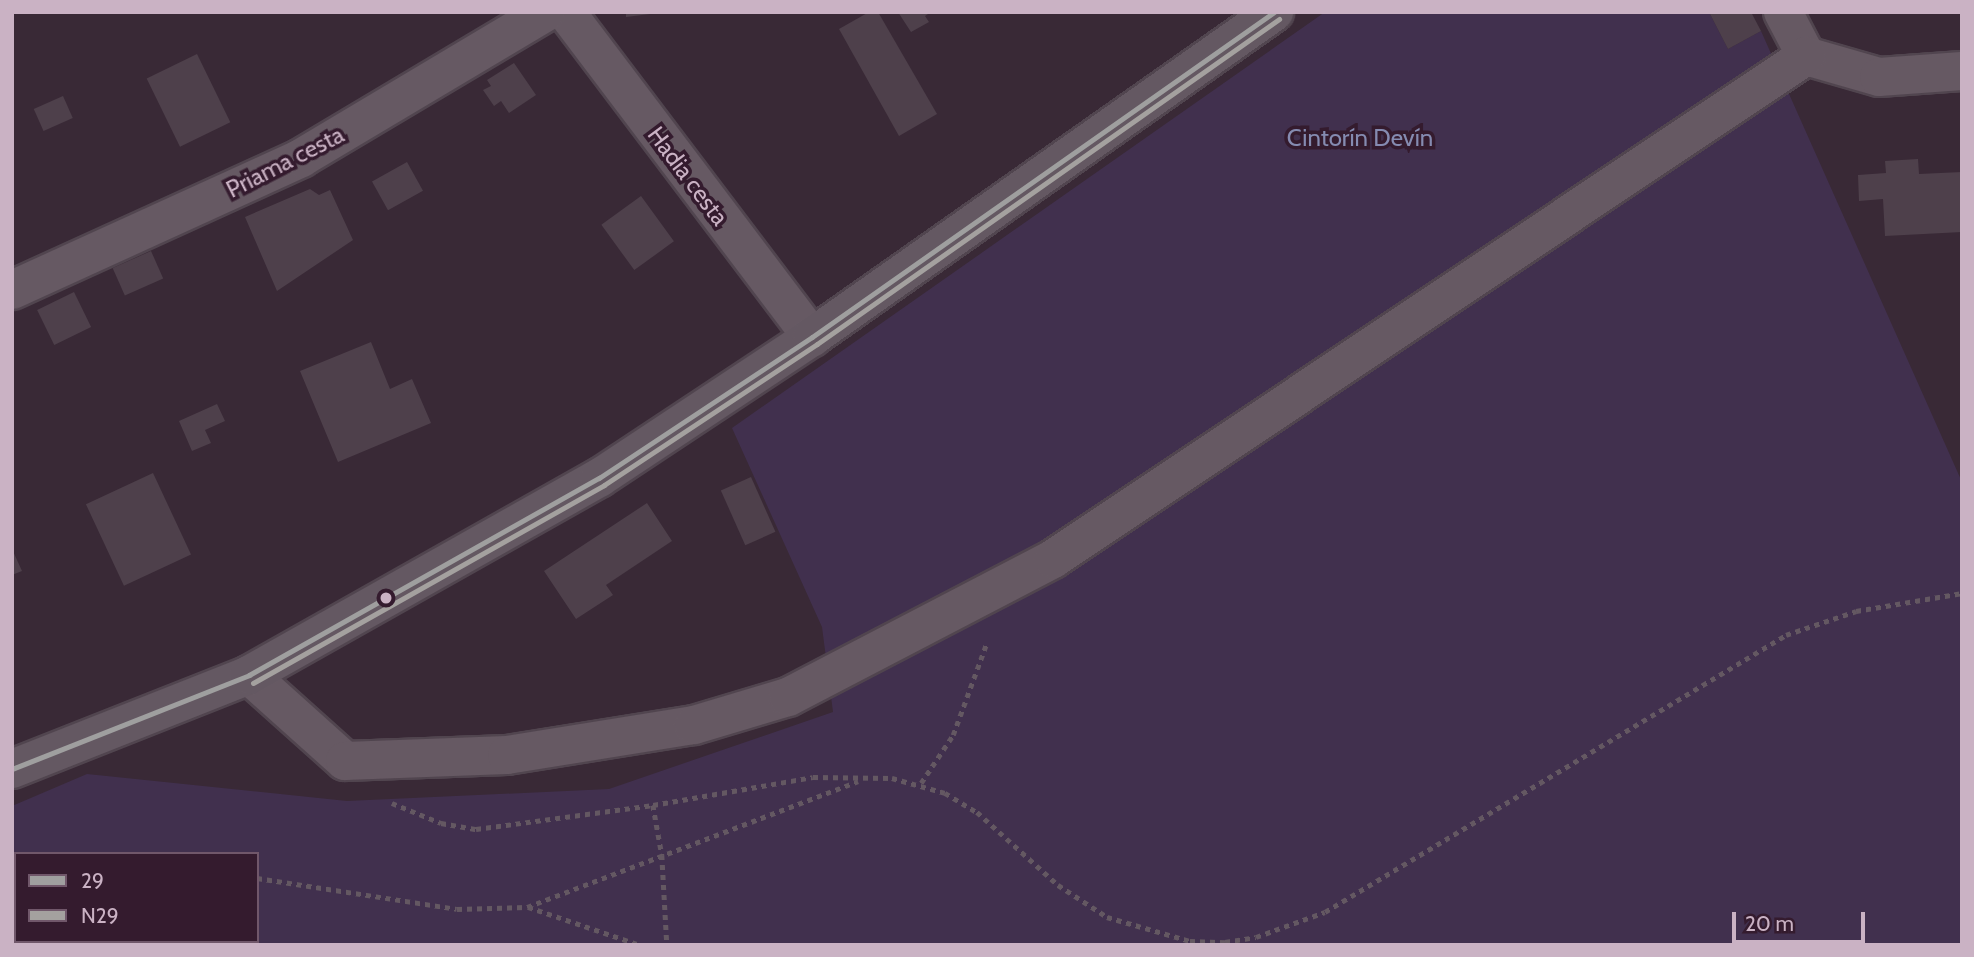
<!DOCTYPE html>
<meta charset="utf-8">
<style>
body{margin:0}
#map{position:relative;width:1974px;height:957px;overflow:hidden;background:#392936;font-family:Cabin,sans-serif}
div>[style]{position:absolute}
.green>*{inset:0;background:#41304e}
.building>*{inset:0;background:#4e404b;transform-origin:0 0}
.path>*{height:4.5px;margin-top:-2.25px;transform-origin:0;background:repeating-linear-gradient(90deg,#645862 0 5px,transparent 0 10px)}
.roads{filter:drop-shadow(2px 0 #51454f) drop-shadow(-2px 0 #51454f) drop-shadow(0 2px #51454f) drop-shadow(0 -2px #51454f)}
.street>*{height:38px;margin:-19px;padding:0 19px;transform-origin:19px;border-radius:19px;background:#665963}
.secondary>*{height:38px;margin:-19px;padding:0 19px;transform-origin:19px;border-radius:19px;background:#645862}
.bus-1>*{height:5px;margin:-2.5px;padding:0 2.5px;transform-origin:2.5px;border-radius:2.5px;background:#9f9f9f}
.bus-2>*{height:5px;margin:-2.5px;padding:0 2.5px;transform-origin:2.5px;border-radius:2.5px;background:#a4a19f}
.dots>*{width:19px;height:19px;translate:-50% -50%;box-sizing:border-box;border:4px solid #341b2e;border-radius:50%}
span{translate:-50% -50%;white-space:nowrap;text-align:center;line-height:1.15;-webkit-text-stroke:7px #341b2e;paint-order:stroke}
.park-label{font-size:24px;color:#858bb1}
.street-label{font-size:24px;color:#cab2c4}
.frame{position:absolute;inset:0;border:14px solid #cab2c4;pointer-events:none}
.legend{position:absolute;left:14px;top:852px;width:245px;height:91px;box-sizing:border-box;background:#341b2e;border:2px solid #70576a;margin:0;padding:9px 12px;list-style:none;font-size:21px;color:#cab2c4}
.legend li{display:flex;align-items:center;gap:14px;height:35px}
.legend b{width:35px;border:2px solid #70576a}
.scale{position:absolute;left:1732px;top:912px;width:133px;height:32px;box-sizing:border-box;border:4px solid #cab2c4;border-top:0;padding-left:9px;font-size:21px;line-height:24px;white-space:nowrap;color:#cab2c4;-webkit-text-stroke:5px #341b2e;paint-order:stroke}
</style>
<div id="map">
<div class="green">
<i style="clip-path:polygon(evenodd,1325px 12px,1709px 12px,1728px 49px,1761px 31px,1962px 482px,1962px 945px,12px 945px,12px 806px,87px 774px,347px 801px,609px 789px,833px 712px,822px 627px,732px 428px,1325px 12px,16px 854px,257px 854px,257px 941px,16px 941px,16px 854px)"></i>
</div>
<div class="building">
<i style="clip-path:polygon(626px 12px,650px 12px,650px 14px,626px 17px)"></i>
<i style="clip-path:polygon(869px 12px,878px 12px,937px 114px,899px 136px,839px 29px)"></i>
<i style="clip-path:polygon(898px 12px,931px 12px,925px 16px,929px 22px,911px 32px)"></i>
<i style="clip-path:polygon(1709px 12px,1751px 12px,1761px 31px,1728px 49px)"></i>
<i style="left:197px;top:54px;width:76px;height:56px;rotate:64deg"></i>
<i style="clip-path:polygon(514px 63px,536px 95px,509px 113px,501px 101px,494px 106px,483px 90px,491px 86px,487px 80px)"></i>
<i style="left:63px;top:96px;width:24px;height:32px;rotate:66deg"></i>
<i style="clip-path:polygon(1918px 159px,1919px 174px,1962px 172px,1962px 232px,1885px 236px,1883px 199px,1859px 201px,1858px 175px,1886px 173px,1885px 161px)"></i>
<i style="left:407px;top:162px;width:33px;height:40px;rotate:61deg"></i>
<i style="clip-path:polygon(310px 189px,319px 195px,330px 190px,353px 240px,277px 291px,245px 217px)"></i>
<i style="left:641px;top:196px;width:56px;height:49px;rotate:54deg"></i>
<i style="left:151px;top:251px;width:30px;height:42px;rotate:66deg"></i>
<i style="left:74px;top:292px;width:39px;height:41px;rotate:64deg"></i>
<i style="clip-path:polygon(371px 342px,390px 389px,412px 379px,431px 423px,338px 462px,300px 371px)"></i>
<i style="clip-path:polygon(217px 404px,225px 421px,205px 430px,211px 443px,192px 451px,179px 421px)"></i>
<i style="left:153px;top:473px;width:90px;height:74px;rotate:65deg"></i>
<i style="left:751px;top:477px;width:60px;height:33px;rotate:66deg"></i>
<i style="clip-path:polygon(647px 503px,672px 541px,606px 585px,613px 595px,576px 619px,544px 571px)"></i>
<i style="clip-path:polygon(12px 549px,22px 571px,12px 575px)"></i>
</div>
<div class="path">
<i style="left:921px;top:783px;width:58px;rotate:-56.3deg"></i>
<i style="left:953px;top:735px;width:99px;rotate:-69.9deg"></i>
<i style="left:392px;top:803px;width:53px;rotate:22.2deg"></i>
<i style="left:441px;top:823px;width:36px;rotate:10deg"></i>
<i style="left:476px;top:829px;width:179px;rotate:-7.7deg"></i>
<i style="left:653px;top:805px;width:162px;rotate:-9.9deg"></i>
<i style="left:813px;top:777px;width:79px;rotate:0.7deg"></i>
<i style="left:892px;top:778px;width:55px;rotate:15.8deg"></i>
<i style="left:945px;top:793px;width:37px;rotate:31deg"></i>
<i style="left:977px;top:812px;width:109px;rotate:42deg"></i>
<i style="left:1058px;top:885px;width:59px;rotate:33.1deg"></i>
<i style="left:1107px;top:917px;width:86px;rotate:16.1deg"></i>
<i style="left:1190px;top:941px;width:35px;rotate:2deg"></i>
<i style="left:1225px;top:942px;width:31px;rotate:-9deg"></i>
<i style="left:1256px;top:937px;width:73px;rotate:-19.9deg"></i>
<i style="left:1325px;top:912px;width:538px;rotate:-31deg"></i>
<i style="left:1786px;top:635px;width:74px;rotate:-18.9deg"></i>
<i style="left:1856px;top:611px;width:108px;rotate:-9.6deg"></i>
<i style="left:653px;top:805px;width:51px;rotate:79.8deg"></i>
<i style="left:662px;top:855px;width:90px;rotate:86.8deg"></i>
<i style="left:12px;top:878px;width:4px"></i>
<i style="left:257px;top:878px;width:202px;rotate:8.8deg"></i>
<i style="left:457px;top:909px;width:70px;rotate:-1.6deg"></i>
<i style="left:527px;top:907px;width:354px;rotate:-20.8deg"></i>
<i style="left:528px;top:907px;width:118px;rotate:18.7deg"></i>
</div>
<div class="roads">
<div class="street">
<i style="left:566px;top:12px;width:408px;rotate:52.9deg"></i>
<i style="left:1783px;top:12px;width:50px;rotate:62.4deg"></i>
<i style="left:1806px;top:56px;width:76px;rotate:16deg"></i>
<i style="left:1879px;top:77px;width:83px;rotate:-4.1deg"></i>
<i style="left:12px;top:290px;width:318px;rotate:-24.5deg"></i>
<i style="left:301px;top:158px;width:285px;rotate:-30.8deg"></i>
<i style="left:249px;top:675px;width:129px;rotate:41.9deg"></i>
<i style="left:345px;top:761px;width:162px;rotate:-2.1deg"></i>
<i style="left:507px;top:755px;width:189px;rotate:-9.1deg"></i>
<i style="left:694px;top:725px;width:98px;rotate:-16.6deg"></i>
<i style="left:788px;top:697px;width:299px;rotate:-27.5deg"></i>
<i style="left:1053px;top:559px;width:906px;rotate:-33.74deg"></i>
</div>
<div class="secondary">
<i style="left:12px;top:769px;width:255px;rotate:-21.6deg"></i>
<i style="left:249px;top:675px;width:402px;rotate:-29.4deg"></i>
<i style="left:599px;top:478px;width:255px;rotate:-33.5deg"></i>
<i style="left:812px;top:337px;width:565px;rotate:-35.12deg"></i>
</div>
</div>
<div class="bus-1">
<i style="left:12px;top:769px;width:255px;rotate:-21.6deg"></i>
<i style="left:249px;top:675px;width:402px;rotate:-29.4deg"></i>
<i style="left:599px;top:478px;width:255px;rotate:-33.5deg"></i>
<i style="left:812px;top:337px;width:565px;rotate:-35.12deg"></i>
</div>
<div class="bus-2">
<i style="left:253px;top:683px;width:403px;rotate:-29.4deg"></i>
<i style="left:604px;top:485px;width:255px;rotate:-33.5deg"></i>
<i style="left:817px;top:344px;width:565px;rotate:-35.12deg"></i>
</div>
<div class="dots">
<i style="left:386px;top:598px;background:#cab2c4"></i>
</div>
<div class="park-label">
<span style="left:1360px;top:138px">Cintorín Devín</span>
</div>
<div class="street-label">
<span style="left:285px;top:162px;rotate:-27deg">Priama cesta</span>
<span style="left:688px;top:176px;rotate:53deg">Hadia cesta</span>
</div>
<div class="frame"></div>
<ul class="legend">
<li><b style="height:9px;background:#9f9f9f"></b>29</li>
<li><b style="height:9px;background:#a4a19f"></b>N29</li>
</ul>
<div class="scale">20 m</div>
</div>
